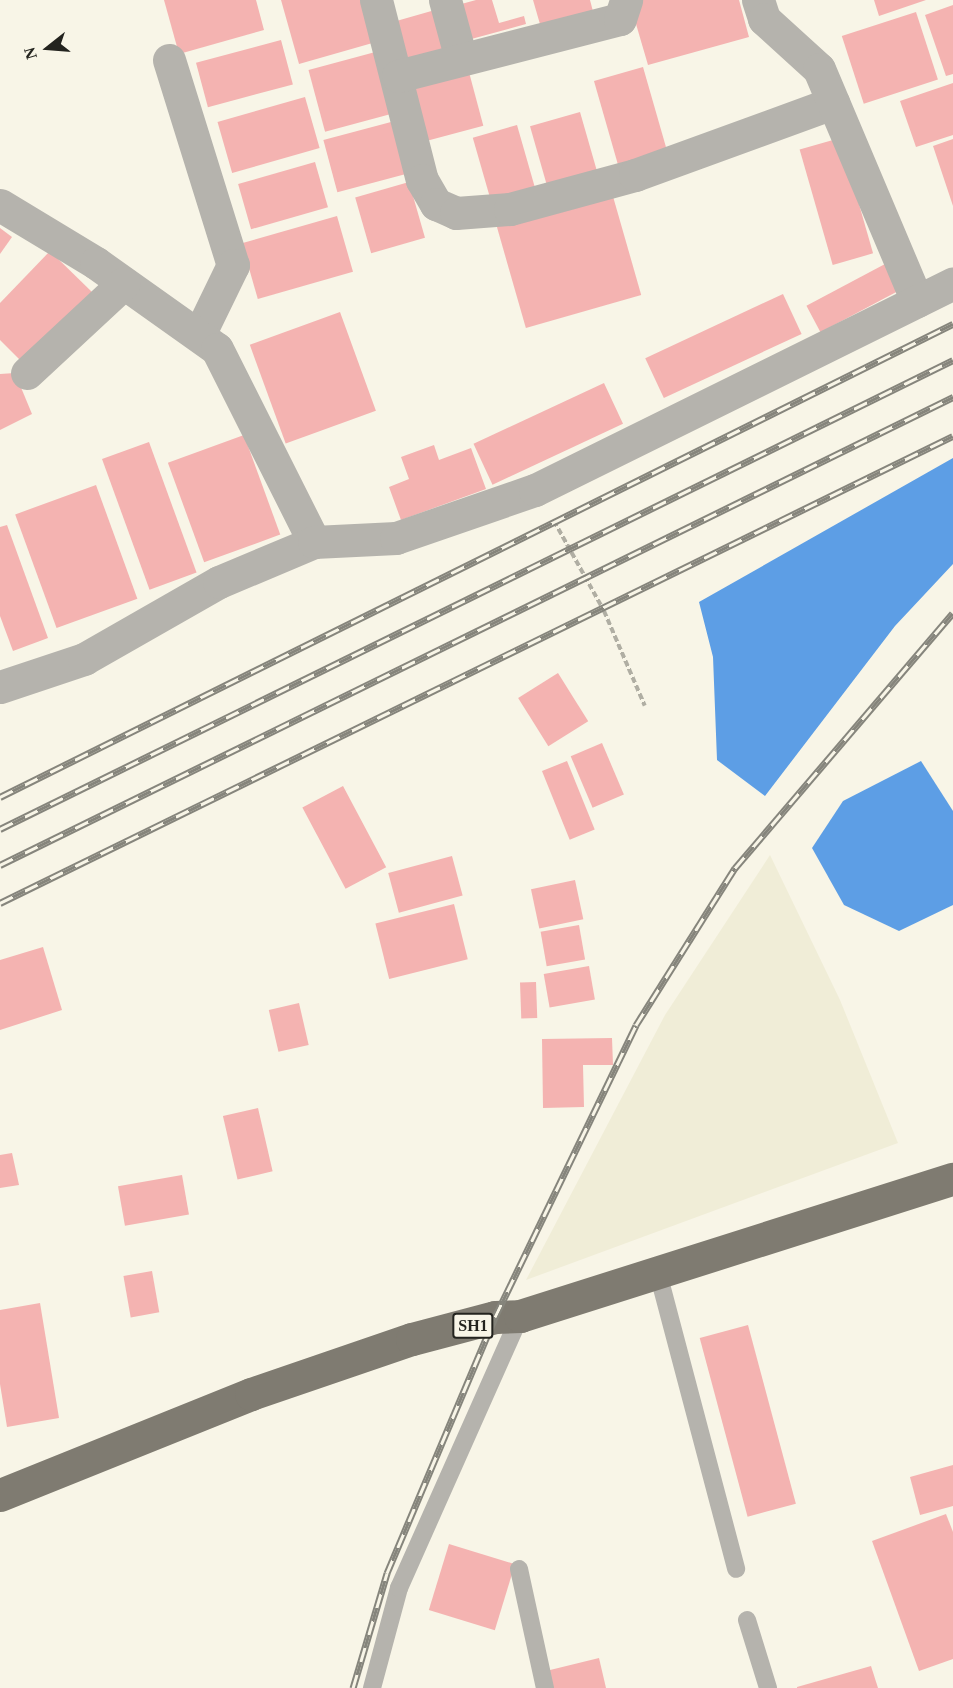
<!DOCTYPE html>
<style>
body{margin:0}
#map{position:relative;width:953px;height:1688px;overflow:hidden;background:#f8f5e7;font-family:"Times New Roman",serif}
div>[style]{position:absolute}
.built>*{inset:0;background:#f0edd7}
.water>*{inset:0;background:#5d9ee5}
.building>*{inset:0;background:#f4b3b1;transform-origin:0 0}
.path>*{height:4px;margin-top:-2px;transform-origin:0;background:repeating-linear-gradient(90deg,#b0aea3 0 6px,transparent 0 9px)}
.service>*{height:18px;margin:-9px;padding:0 9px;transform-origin:9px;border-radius:9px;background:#b5b3ad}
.minor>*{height:33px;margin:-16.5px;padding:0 16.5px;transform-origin:16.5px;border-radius:16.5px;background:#b5b3ad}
.primary>*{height:33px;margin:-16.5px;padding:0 16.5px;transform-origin:16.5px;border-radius:16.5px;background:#7f7b71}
.rail>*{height:7px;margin-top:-3.5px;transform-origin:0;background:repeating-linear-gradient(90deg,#f8f5e7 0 14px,#86857c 0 28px);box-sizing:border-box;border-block:2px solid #86857c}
span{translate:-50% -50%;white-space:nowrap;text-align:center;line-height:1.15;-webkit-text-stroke:4.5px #f8f5e7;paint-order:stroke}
.shield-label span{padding:2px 4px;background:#f8f5e7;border:2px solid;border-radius:4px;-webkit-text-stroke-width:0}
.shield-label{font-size:16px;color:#23231e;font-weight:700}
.north{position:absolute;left:18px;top:18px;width:60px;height:60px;-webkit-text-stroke:4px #f8f5e7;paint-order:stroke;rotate:253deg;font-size:16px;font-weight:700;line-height:24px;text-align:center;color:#23231e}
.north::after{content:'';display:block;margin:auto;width:21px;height:27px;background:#23231e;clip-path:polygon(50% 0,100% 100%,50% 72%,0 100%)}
</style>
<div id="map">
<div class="built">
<i style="clip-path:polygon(770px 855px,840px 1000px,898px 1143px,526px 1280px,665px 1015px)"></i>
</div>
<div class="water">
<i style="clip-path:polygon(953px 458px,953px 564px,895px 626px,765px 796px,717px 760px,713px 657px,699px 602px)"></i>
<i style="clip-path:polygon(921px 761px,953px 811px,953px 905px,899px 931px,844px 905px,812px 848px,843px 801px)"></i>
</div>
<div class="building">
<i style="clip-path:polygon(164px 0,256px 0,264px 30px,179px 54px)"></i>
<i style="clip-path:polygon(281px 0,372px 0,383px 40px,299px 64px)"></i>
<i style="clip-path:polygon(476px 0,492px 0,499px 23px,524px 16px,526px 24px,464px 41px,454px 6px)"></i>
<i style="clip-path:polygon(533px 0,590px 0,596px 23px,544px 38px)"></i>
<i style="clip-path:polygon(629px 0,739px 0,749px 37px,648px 65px)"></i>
<i style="clip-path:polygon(874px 0,926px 0,879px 16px)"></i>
<i style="clip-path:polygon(953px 5px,953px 74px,946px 76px,925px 15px)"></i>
<i style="left:449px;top:6px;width:50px;height:62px;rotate:74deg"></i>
<i style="left:916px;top:12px;width:71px;height:78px;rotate:72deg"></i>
<i style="left:281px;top:40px;width:46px;height:88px;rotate:75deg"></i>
<i style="left:379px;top:51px;width:64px;height:73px;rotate:75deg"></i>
<i style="left:466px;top:61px;width:67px;height:62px;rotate:75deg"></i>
<i style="left:643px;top:67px;width:89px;height:51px;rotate:74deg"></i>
<i style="clip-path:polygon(953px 83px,953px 135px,916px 147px,900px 101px)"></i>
<i style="left:305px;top:97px;width:53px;height:91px;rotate:74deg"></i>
<i style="left:580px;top:112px;width:63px;height:52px;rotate:74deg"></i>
<i style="left:391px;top:122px;width:54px;height:70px;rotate:75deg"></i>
<i style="left:517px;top:125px;width:66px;height:46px;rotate:74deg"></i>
<i style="left:840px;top:138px;width:120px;height:42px;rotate:74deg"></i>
<i style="clip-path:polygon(953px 139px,953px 206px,933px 146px)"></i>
<i style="left:315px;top:162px;width:47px;height:80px;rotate:74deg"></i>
<i style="left:409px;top:182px;width:58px;height:56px;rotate:74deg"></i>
<i style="left:612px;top:193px;width:106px;height:120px;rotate:74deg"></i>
<i style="left:337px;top:216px;width:58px;height:99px;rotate:74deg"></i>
<i style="clip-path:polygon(0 228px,12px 237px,0 254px)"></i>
<i style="clip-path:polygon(50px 251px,93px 293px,24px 364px,0 340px,0 303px)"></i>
<i style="left:885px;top:264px;width:30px;height:89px;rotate:62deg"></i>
<i style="left:783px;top:294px;width:44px;height:152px;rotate:65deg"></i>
<i style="left:340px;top:312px;width:105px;height:96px;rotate:70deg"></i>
<i style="clip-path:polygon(15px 373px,32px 414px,0 430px,0 374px)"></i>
<i style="left:604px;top:383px;width:45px;height:144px;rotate:65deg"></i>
<i style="left:244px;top:435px;width:106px;height:81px;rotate:70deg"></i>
<i style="left:149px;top:442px;width:139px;height:50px;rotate:70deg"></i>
<i style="clip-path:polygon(434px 445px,439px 460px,471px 448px,486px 489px,401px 520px,389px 487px,409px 479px,401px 457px)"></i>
<i style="left:96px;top:485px;width:121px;height:86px;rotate:70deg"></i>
<i style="clip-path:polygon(7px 525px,48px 638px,13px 651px,0 616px,0 527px)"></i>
<i style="left:558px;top:673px;width:57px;height:47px;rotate:58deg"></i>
<i style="left:602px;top:743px;width:56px;height:34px;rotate:67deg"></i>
<i style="left:567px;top:761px;width:74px;height:27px;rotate:68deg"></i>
<i style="left:343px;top:786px;width:92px;height:46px;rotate:62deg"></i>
<i style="left:452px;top:856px;width:41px;height:66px;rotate:75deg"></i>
<i style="left:575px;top:880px;width:40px;height:45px;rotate:78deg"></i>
<i style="left:454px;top:904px;width:57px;height:81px;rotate:76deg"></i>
<i style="left:579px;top:925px;width:35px;height:39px;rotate:80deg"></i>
<i style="clip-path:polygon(43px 947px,62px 1010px,0 1030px,0 960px)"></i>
<i style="left:589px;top:966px;width:34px;height:46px;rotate:80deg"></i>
<i style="left:536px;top:982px;width:36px;height:16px;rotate:88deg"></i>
<i style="left:299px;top:1003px;width:43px;height:31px;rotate:77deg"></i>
<i style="clip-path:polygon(612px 1038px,613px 1065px,583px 1065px,584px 1107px,543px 1108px,542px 1039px)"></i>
<i style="left:258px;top:1108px;width:65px;height:36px;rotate:77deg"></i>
<i style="clip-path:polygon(12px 1153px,19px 1185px,0 1188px,0 1155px)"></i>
<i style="left:182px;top:1175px;width:40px;height:65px;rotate:80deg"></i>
<i style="left:152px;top:1271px;width:42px;height:29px;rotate:80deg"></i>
<i style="clip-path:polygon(40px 1303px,59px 1418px,7px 1427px,0 1384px,0 1310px)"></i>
<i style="left:748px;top:1325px;width:185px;height:50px;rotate:75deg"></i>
<i style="clip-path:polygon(953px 1465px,953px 1506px,920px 1515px,910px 1477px)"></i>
<i style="clip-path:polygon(946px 1514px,953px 1532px,953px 1659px,919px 1671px,872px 1541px)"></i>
<i style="left:449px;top:1544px;width:69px;height:69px;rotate:17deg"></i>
<i style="clip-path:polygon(599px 1658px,606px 1688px,551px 1688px,546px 1671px)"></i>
<i style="clip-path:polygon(871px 1666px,878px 1688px,797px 1688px,797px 1687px)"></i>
</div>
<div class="path">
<i style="left:554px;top:521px;width:103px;rotate:60.9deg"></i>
<i style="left:604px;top:611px;width:103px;rotate:66.7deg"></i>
</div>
<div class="service">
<i style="left:658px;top:1273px;width:306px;rotate:75.2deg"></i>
<i style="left:519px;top:1569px;width:122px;rotate:77.7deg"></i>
<i style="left:747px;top:1620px;width:71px;rotate:72.8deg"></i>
<i style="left:372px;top:1688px;width:104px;rotate:-74.9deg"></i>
<i style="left:399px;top:1588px;width:298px;rotate:-66deg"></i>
</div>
<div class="minor">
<i style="left:376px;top:0;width:186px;rotate:75.7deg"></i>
<i style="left:422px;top:180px;width:28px;rotate:60deg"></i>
<i style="left:436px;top:204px;width:22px;rotate:24deg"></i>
<i style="left:456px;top:213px;width:54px;rotate:-4.2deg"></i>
<i style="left:510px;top:209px;width:130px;rotate:-15.2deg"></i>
<i style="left:635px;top:175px;width:211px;rotate:-20deg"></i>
<i style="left:445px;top:0;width:61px;rotate:74.8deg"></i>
<i style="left:758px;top:0;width:20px;rotate:72deg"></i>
<i style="left:764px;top:19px;width:74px;rotate:42.3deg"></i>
<i style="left:819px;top:69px;width:252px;rotate:67.1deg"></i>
<i style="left:169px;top:60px;width:215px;rotate:72.7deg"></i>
<i style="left:233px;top:265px;width:78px;rotate:115.9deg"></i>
<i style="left:398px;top:76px;width:229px;rotate:-14.4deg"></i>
<i style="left:620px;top:19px;width:20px;rotate:-72deg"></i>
<i style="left:0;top:205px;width:112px;rotate:31.1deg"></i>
<i style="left:96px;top:263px;width:148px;rotate:35.4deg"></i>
<i style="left:217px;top:349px;width:216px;rotate:63.3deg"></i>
<i style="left:27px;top:373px;width:132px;rotate:-42.9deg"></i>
<i style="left:0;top:687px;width:89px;rotate:-18.4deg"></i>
<i style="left:84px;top:659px;width:155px;rotate:-29.7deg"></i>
<i style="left:219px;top:582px;width:103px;rotate:-22.8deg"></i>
<i style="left:314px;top:542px;width:82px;rotate:-2.8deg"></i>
<i style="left:396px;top:538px;width:147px;rotate:-19.1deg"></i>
<i style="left:535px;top:490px;width:466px;rotate:-26.3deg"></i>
</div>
<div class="primary">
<i style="left:0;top:1495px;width:271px;rotate:-21.9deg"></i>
<i style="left:251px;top:1394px;width:170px;rotate:-18.9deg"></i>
<i style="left:412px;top:1339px;width:86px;rotate:-14.8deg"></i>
<i style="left:495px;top:1317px;width:25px;rotate:-2deg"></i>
<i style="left:520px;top:1316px;width:454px;rotate:-17.6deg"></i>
</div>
<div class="rail">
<i style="left:0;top:797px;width:1064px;rotate:-26.4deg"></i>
<i style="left:0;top:829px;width:1062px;rotate:-26.2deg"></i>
<i style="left:0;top:865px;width:1062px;rotate:-26.15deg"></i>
<i style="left:0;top:903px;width:1061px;rotate:-26.11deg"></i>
<i style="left:353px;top:1688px;width:120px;rotate:-73.5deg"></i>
<i style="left:387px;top:1573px;width:278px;rotate:-67.1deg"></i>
<i style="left:495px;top:1317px;width:324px;rotate:-64.2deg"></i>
<i style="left:636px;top:1025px;width:186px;rotate:-57.8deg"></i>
<i style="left:735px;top:868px;width:335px;rotate:-49.5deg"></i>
</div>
<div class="shield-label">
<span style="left:473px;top:1326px">SH1</span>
</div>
<div class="north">N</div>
</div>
